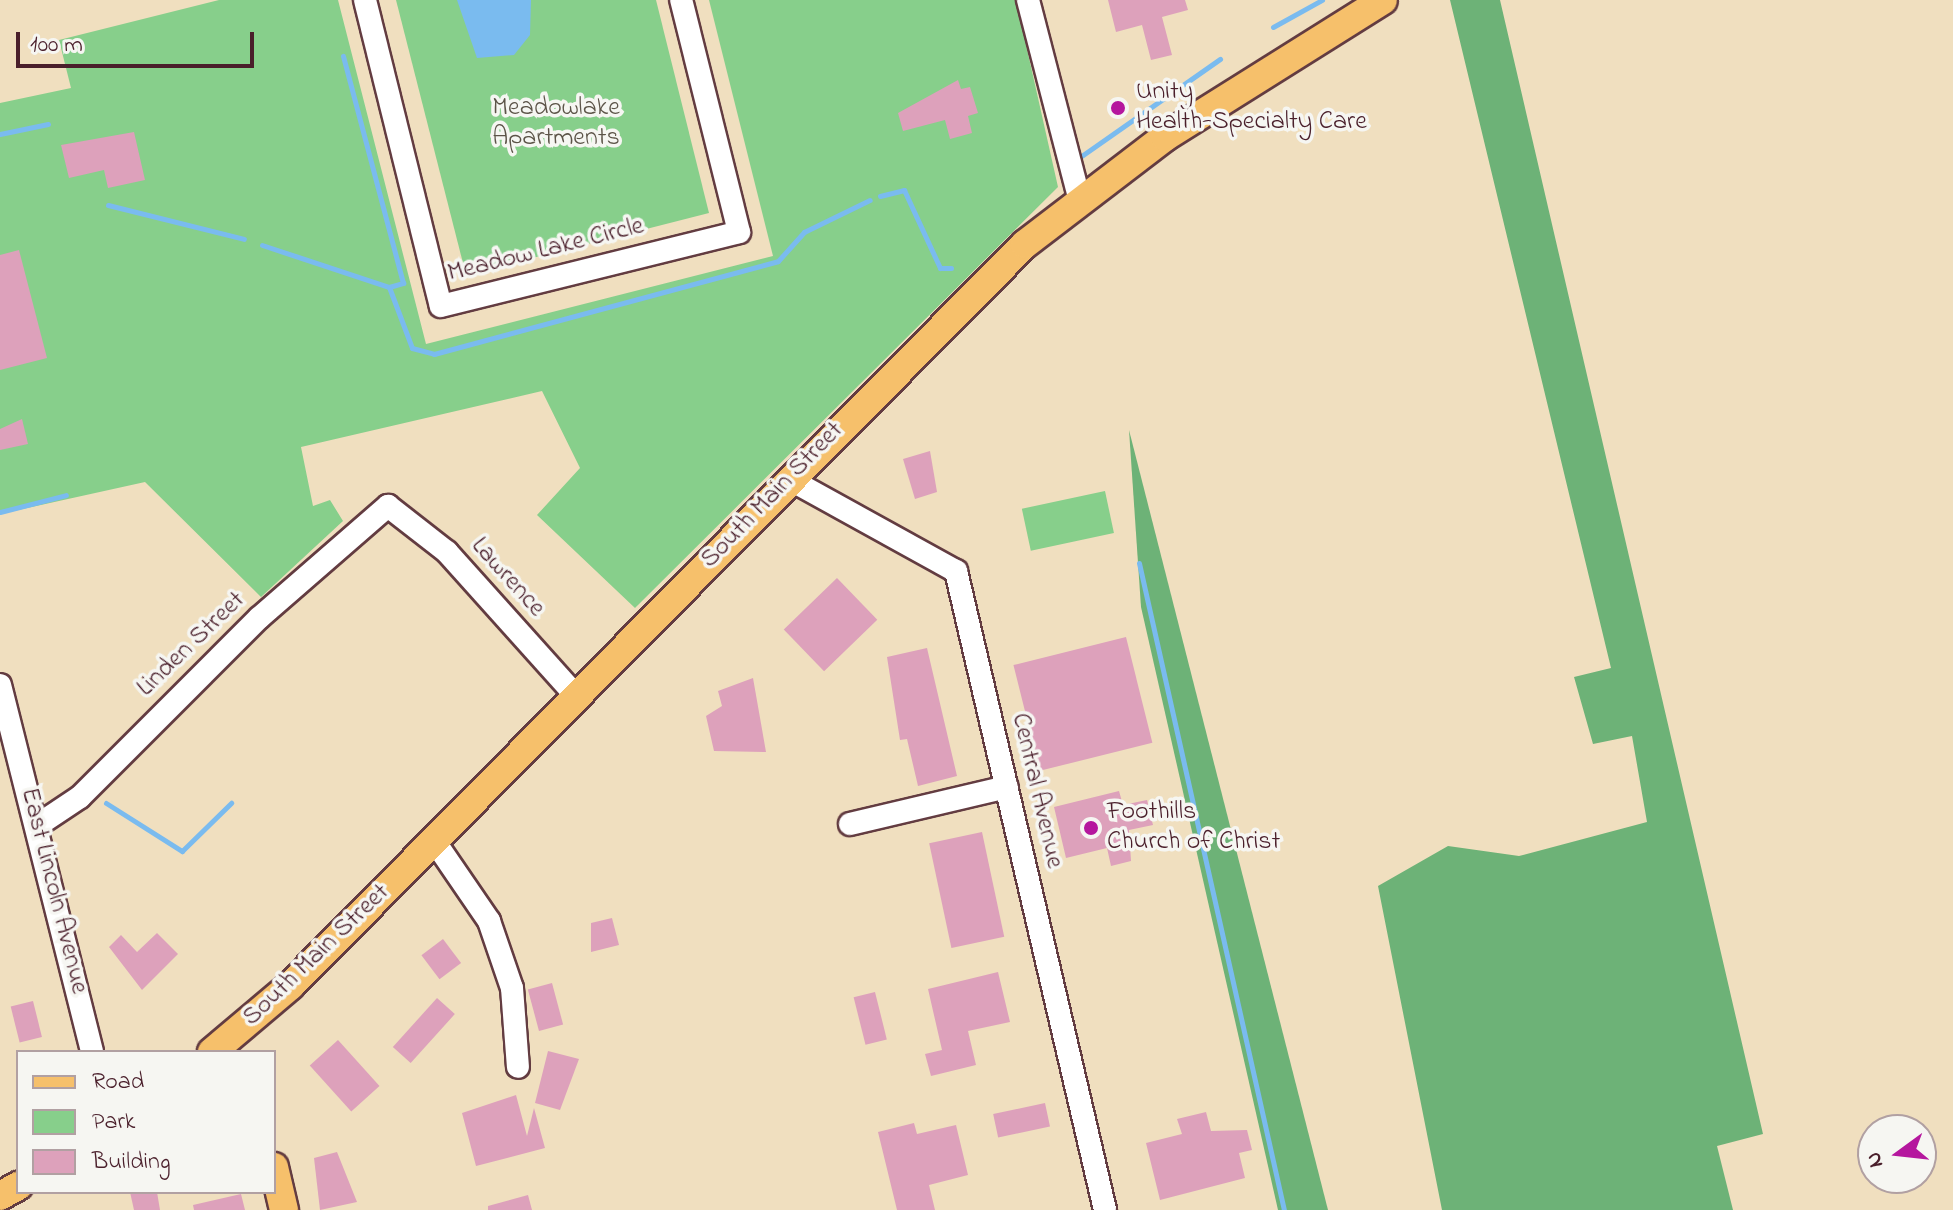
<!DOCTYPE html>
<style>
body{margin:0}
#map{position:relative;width:1953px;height:1210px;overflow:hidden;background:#f0dfbf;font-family:"Indie Flower",sans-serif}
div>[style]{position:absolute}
.green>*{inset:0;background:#87cf8b;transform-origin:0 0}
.forest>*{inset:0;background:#6db277}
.water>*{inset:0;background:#7abbef}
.stream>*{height:5px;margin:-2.5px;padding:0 2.5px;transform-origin:2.5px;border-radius:2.5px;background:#7abbef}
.building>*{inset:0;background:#dda1bb;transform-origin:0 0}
.roads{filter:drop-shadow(2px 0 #633c41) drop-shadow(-2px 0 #633c41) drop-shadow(0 2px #633c41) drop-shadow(0 -2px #633c41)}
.minor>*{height:22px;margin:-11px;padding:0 11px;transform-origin:11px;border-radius:11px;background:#fff}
.major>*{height:28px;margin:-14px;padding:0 14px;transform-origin:14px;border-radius:14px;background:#f6c06b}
.dots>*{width:22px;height:22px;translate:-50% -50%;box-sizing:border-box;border:4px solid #f6f6f2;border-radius:50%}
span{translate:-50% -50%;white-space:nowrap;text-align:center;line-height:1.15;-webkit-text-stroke:7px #f6f6f2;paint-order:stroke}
.poi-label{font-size:26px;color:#4a1f2b}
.left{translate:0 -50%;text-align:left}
.park-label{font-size:26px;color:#5c5448}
.street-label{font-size:26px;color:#4a1f2b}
.legend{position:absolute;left:16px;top:1050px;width:260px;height:144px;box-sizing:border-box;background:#f6f6f2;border:2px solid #b1a0a2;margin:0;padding:10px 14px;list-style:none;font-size:24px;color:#4a1f2b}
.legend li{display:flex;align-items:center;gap:16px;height:40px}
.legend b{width:40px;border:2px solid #b1a0a2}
.north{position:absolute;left:1857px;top:1114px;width:80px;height:80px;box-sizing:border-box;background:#f6f6f2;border:2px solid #b1a0a2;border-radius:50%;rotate:255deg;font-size:22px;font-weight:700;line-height:32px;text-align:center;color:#4a1f2b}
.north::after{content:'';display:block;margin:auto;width:28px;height:36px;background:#b5179e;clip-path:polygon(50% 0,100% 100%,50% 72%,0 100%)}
.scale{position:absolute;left:16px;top:32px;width:238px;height:36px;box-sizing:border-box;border:4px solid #4a1f2b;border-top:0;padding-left:10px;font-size:24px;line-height:28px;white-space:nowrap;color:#4a1f2b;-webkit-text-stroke:6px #f6f6f2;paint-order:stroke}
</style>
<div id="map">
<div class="green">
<i style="clip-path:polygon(219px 0,338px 0,426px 344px,773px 256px,709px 0,1016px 0,1058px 187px,635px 608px,537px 515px,580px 468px,542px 391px,301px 447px,313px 506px,330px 500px,343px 521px,261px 597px,145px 482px,0 514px,0 103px,71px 88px,59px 40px)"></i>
<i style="clip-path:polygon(396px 0,656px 0,709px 213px,466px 275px)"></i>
<i style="left:1105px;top:491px;width:43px;height:85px;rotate:78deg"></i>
</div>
<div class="forest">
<i style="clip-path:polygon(1450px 0,1500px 0,1763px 1134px,1717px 1146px,1733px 1210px,1442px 1210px,1378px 886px,1448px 846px,1519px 856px,1647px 822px,1632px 736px,1593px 744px,1574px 677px,1611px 668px)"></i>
<i style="clip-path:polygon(1129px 430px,1328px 1210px,1278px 1210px,1141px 607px)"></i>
</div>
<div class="water">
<i style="clip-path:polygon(457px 0,531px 0,530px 35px,514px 55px,477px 58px)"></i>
</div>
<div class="stream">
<i style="left:1273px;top:27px;width:56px;rotate:-28.9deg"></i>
<i style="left:0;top:134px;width:49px;rotate:-11.8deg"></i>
<i style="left:1080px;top:157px;width:171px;rotate:-35deg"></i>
<i style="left:880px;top:196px;width:25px;rotate:-14deg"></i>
<i style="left:904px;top:190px;width:86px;rotate:65.2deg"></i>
<i style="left:940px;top:268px;width:11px"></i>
<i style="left:108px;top:205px;width:140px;rotate:14deg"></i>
<i style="left:262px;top:245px;width:134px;rotate:18.3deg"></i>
<i style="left:389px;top:287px;width:15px;rotate:-16deg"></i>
<i style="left:403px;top:283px;width:235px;rotate:-104.8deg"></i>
<i style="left:389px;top:287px;width:65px;rotate:69.3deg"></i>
<i style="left:412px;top:348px;width:23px;rotate:15deg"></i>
<i style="left:434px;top:354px;width:356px;rotate:-15.1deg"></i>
<i style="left:778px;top:261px;width:39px;rotate:-48deg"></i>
<i style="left:804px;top:232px;width:73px;rotate:-25.9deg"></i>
<i style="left:0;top:512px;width:68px;rotate:-14.4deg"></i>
<i style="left:1139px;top:563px;width:663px;rotate:77.37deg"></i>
<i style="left:106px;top:803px;width:90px;rotate:32.3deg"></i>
<i style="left:182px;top:851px;width:69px;rotate:-44.4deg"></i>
</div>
<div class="building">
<i style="clip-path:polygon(1108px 0,1185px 0,1188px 10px,1162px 17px,1172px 55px,1151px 60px,1142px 25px,1116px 32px)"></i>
<i style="clip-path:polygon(958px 80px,961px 89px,970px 87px,978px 113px,968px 116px,972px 133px,950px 139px,945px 120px,903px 131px,898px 113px)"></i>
<i style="clip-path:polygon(134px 132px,145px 180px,108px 188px,104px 170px,69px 178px,61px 145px)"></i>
<i style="clip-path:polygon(19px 250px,47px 358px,0 370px,0 255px)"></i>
<i style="clip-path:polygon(22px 419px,28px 444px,0 450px,0 429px)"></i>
<i style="clip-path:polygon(930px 451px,937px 492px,915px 499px,903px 459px)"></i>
<i style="left:837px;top:578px;width:58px;height:74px;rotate:46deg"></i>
<i style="left:1126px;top:637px;width:109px;height:116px;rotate:76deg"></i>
<i style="clip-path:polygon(927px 648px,957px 776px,918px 786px,907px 739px,900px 740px,887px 657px)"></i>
<i style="clip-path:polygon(753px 678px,766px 752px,714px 751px,706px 716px,722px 706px,718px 691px)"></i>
<i style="clip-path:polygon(1119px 791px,1123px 805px,1147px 800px,1153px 825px,1129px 830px,1131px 861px,1111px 866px,1107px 848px,1066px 858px,1054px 807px)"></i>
<i style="left:982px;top:832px;width:107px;height:54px;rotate:78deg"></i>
<i style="clip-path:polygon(612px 918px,619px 945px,591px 952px,591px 923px)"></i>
<i style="clip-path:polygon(157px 933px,178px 954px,142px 990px,109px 947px,121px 935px,137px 952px)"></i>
<i style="left:443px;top:939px;width:30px;height:27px;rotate:53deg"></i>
<i style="clip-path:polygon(998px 972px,1010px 1022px,968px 1031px,976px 1065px,931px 1076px,925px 1054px,942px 1050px,928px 989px)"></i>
<i style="left:552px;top:983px;width:43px;height:25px;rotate:75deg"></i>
<i style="left:875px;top:992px;width:49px;height:22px;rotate:76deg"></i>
<i style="left:437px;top:998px;width:24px;height:66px;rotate:42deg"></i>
<i style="left:33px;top:1001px;width:37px;height:23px;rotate:76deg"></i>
<i style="left:338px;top:1040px;width:62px;height:38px;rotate:48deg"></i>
<i style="clip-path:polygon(548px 1051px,579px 1059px,560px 1110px,535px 1103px)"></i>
<i style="clip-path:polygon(516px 1095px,527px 1136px,534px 1108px,545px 1148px,476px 1166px,462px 1113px)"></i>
<i style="left:1045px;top:1103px;width:24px;height:53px;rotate:78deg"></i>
<i style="clip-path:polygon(1206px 1112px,1211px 1131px,1247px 1130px,1252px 1150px,1239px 1153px,1245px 1178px,1160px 1200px,1146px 1143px,1182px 1134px,1177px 1119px)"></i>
<i style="clip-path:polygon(914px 1123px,917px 1134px,956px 1125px,968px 1175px,929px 1185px,935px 1210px,897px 1210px,878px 1132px)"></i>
<i style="clip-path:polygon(337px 1152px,357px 1202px,320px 1210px,314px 1158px)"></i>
<i style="clip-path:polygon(130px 1192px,157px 1192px,160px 1210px,134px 1210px)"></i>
<i style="clip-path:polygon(241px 1194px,245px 1210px,194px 1210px,193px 1205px)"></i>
<i style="clip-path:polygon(528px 1195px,532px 1210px,488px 1210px,488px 1206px)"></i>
</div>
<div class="roads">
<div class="minor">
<i style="left:365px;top:0;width:315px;rotate:76.1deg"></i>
<i style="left:441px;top:306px;width:307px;rotate:-13.9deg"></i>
<i style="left:739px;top:232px;width:239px;rotate:-104deg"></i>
<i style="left:1028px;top:0;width:208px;rotate:75.5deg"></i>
<i style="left:789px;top:479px;width:191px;rotate:28.9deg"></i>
<i style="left:956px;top:571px;width:656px;rotate:76.87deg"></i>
<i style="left:0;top:685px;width:378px;rotate:75.9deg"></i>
<i style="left:850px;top:824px;width:161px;rotate:-13.3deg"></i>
<i style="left:38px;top:825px;width:50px;rotate:-33.7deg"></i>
<i style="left:80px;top:797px;width:253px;rotate:-45deg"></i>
<i style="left:259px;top:618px;width:171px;rotate:-41deg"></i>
<i style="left:388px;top:506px;width:75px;rotate:37.9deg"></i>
<i style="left:447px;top:552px;width:193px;rotate:48.1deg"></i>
<i style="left:435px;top:842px;width:96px;rotate:55.6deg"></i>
<i style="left:489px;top:921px;width:71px;rotate:71.1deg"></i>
<i style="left:512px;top:988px;width:79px;rotate:85.7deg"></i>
</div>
<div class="major">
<i style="left:212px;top:1052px;width:102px;rotate:-40.2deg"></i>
<i style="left:290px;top:986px;width:1044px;rotate:-45.27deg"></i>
<i style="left:1025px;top:244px;width:176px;rotate:-37.4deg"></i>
<i style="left:1165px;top:137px;width:257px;rotate:-32.1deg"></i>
<i style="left:274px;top:1167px;width:44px;rotate:76.9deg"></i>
<i style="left:0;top:1196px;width:21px;rotate:-29deg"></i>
</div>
</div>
<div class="dots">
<i style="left:1118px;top:108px;background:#b5179e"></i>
<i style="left:1091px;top:828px;background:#b5179e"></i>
</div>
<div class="poi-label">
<span class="left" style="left:1136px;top:108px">Unity<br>Health-Specialty Care</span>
<span class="left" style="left:1107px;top:828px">Foothills<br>Church of Christ</span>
</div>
<div class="park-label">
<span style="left:556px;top:124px">Meadowlake<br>Apartments</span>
</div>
<div class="street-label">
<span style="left:546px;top:251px;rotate:-14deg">Meadow Lake Circle</span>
<span style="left:773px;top:496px;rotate:-46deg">South Main Street</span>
<span style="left:507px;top:578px;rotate:48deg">Lawrence</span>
<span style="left:192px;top:645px;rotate:-44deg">Linden Street</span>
<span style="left:1036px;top:791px;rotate:77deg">Central Avenue</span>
<span style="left:53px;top:891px;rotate:76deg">East Lincoln Avenue</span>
<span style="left:317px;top:956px;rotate:-44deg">South Main Street</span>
</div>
<ul class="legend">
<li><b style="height:10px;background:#f6c06b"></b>Road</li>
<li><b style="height:22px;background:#87cf8b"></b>Park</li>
<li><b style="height:22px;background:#dda1bb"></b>Building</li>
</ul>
<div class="north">N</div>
<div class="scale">100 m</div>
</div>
